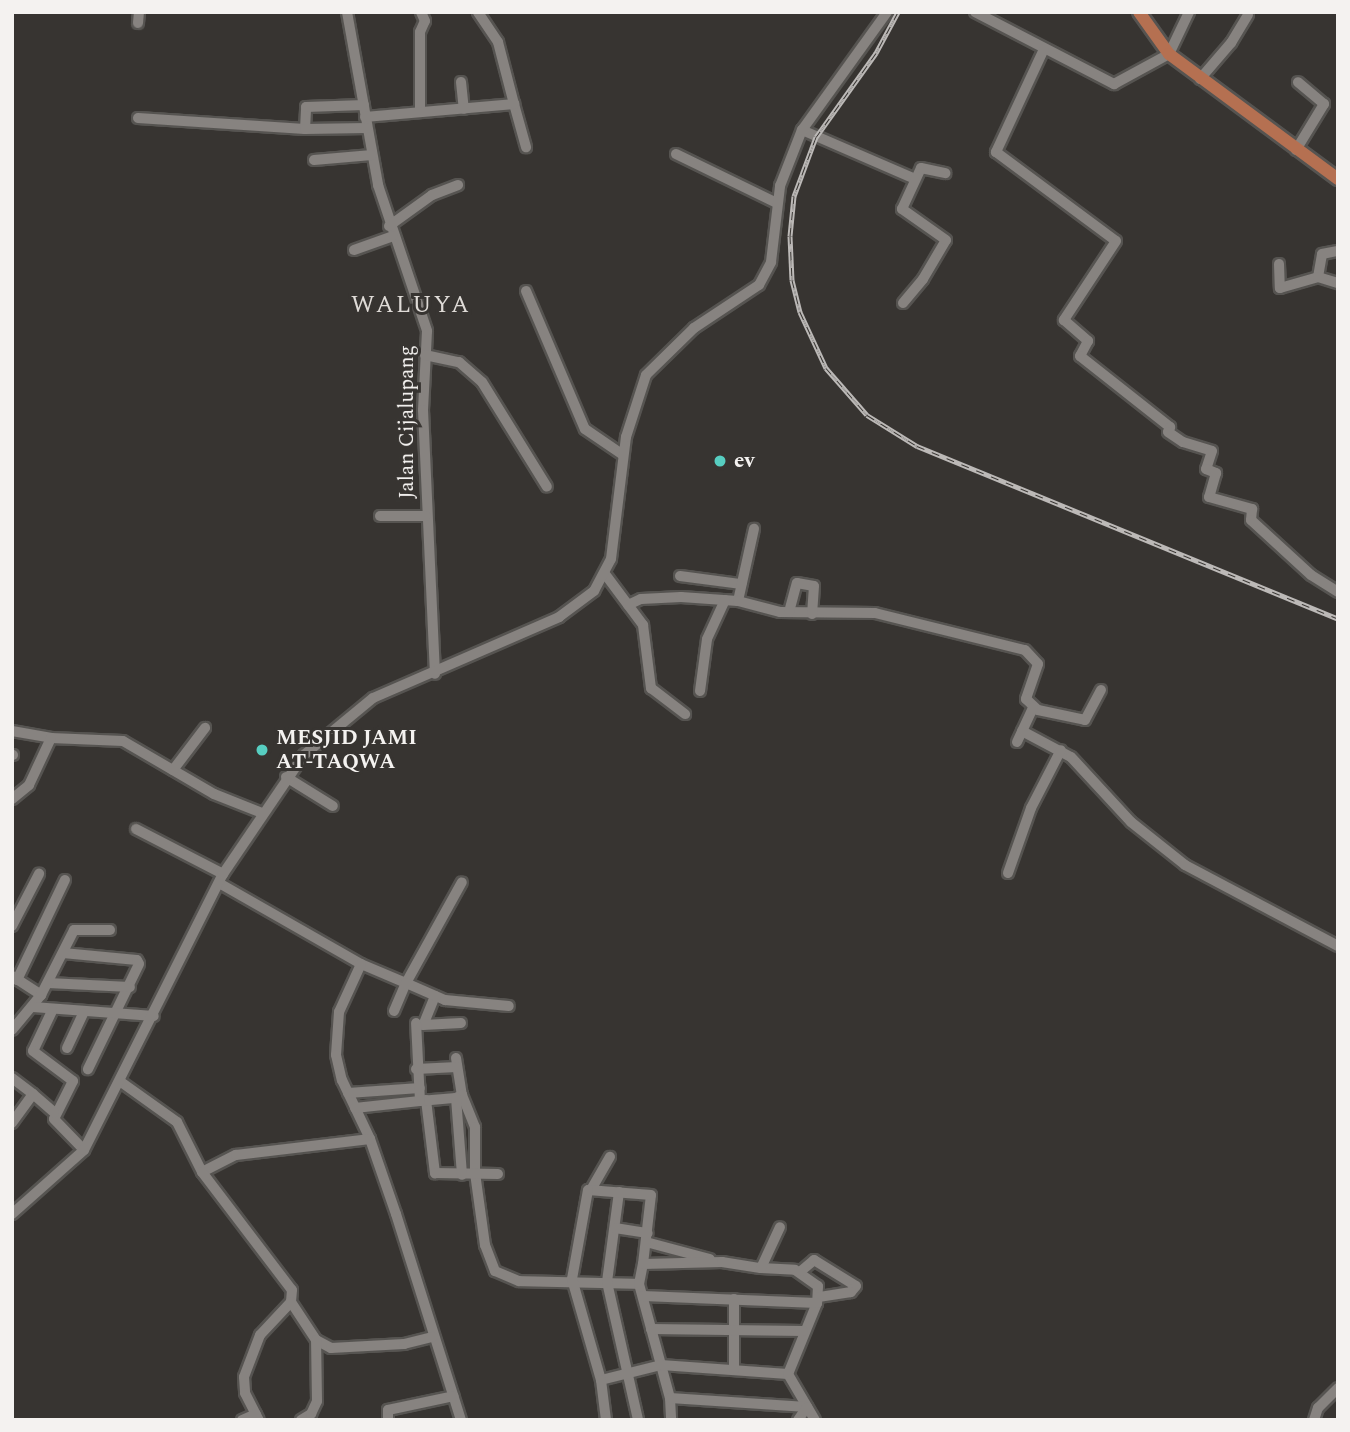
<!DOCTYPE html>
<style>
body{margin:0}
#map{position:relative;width:1350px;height:1432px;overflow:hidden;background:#373431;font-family:Spectral,serif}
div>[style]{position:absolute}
.roads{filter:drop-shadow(2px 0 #565451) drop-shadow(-2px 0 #565451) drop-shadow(0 2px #565451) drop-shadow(0 -2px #565451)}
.minor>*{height:10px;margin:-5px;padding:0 5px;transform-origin:5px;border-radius:5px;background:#878380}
.major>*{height:12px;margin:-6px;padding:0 6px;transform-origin:6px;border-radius:6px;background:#b57051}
.rail>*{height:5px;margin-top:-2.5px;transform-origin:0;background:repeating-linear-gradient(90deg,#373431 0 8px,#bcb9b7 0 16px);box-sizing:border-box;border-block:2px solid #bcb9b7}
.dots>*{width:19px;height:19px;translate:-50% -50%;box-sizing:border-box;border:4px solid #373431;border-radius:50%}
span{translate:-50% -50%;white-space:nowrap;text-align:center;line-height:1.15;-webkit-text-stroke:6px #373431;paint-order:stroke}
.street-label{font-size:21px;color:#f4f2f0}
.poi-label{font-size:21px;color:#f4f2f0;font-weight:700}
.left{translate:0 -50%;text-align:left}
.quarter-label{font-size:24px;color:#dfdbd7;letter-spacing:2px}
.frame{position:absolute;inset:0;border:14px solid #f4f2f0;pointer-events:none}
</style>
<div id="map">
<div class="roads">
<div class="minor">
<i style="left:347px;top:12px;width:176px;rotate:79.8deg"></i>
<i style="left:378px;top:185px;width:154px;rotate:71.4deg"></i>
<i style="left:427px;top:331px;width:79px;rotate:92.9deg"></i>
<i style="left:423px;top:410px;width:264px;rotate:87.4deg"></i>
<i style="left:975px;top:12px;width:157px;rotate:27.4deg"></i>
<i style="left:1114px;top:84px;width:63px;rotate:-28.6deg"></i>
<i style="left:1169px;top:54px;width:47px;rotate:-64.5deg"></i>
<i style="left:138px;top:23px;width:11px;rotate:-85deg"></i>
<i style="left:1044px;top:49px;width:114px;rotate:115deg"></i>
<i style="left:996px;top:152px;width:149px;rotate:36.6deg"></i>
<i style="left:1116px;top:241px;width:95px;rotate:123.4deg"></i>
<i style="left:1064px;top:320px;width:32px;rotate:41deg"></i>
<i style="left:1088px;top:341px;width:17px;rotate:118deg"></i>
<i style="left:1080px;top:356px;width:115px;rotate:38.3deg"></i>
<i style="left:1170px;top:427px;width:5px;rotate:112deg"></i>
<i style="left:1168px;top:432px;width:18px;rotate:34deg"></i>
<i style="left:1183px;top:442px;width:30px;rotate:17deg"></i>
<i style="left:1212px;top:451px;width:19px;rotate:108deg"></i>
<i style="left:1206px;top:469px;width:11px;rotate:22deg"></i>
<i style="left:1216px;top:473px;width:25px;rotate:106deg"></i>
<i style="left:1209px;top:497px;width:45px;rotate:15.6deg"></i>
<i style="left:1252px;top:509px;width:11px;rotate:95deg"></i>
<i style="left:1251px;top:520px;width:81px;rotate:42.5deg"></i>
<i style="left:1311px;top:575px;width:32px;rotate:32deg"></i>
<i style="left:1200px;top:79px;width:48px;rotate:-49.3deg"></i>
<i style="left:1231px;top:43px;width:33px;rotate:-59deg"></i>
<i style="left:461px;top:82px;width:27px;rotate:84deg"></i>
<i style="left:514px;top:104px;width:45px;rotate:74.4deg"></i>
<i style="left:420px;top:111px;width:79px;rotate:-90deg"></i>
<i style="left:420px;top:32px;width:12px;rotate:-66deg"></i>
<i style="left:425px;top:21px;width:10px;rotate:-114deg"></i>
<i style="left:365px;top:117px;width:150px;rotate:-5deg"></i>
<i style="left:514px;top:104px;width:64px;rotate:-104.5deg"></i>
<i style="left:498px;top:42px;width:36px;rotate:-124deg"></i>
<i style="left:138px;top:118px;width:167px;rotate:3.8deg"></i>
<i style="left:305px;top:129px;width:22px;rotate:-87deg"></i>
<i style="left:306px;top:107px;width:58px;rotate:-2deg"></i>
<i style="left:305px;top:129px;width:62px;rotate:-0.9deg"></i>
<i style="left:802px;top:130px;width:123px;rotate:23.4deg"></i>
<i style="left:1296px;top:150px;width:54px;rotate:-58.7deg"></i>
<i style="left:1324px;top:104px;width:34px;rotate:-140deg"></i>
<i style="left:676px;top:154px;width:112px;rotate:25.9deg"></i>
<i style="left:314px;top:160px;width:58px;rotate:-4.9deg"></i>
<i style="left:389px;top:226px;width:53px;rotate:-35.8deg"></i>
<i style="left:432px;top:195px;width:28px;rotate:-21deg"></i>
<i style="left:354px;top:250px;width:41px;rotate:-19.7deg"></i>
<i style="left:1279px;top:264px;width:24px;rotate:88deg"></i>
<i style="left:1280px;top:288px;width:40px;rotate:-16deg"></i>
<i style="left:1318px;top:277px;width:23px;rotate:-80deg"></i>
<i style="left:1322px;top:254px;width:16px;rotate:-11deg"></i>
<i style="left:1318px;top:277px;width:21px;rotate:17deg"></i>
<i style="left:526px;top:291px;width:150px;rotate:66.9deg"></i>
<i style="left:585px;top:429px;width:46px;rotate:34.4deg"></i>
<i style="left:903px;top:303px;width:31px;rotate:-50deg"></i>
<i style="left:923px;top:279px;width:45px;rotate:-59.5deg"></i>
<i style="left:946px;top:240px;width:54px;rotate:-144.8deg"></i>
<i style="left:902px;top:209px;width:45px;rotate:-65.1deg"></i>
<i style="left:921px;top:168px;width:25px;rotate:12deg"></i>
<i style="left:425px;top:355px;width:35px;rotate:12deg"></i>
<i style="left:459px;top:362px;width:30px;rotate:41deg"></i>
<i style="left:482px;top:382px;width:123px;rotate:58.2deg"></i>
<i style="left:380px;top:516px;width:46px"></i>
<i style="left:605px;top:574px;width:64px;rotate:53.3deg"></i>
<i style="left:643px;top:625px;width:64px;rotate:82.8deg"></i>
<i style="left:651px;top:688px;width:43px;rotate:37.4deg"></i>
<i style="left:680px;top:576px;width:62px;rotate:7.5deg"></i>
<i style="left:738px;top:601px;width:74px;rotate:-77.5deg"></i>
<i style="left:628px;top:605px;width:14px;rotate:-25deg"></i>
<i style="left:641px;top:599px;width:40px;rotate:-2.9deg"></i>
<i style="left:681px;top:597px;width:57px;rotate:4deg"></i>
<i style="left:738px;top:601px;width:43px;rotate:14.7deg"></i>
<i style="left:780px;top:612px;width:95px;rotate:0.6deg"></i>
<i style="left:875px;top:613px;width:154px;rotate:13.9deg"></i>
<i style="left:1025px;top:650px;width:19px;rotate:47deg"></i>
<i style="left:1038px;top:664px;width:37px;rotate:109deg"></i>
<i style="left:1026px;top:699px;width:16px;rotate:43deg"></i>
<i style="left:1038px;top:710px;width:48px;rotate:12deg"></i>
<i style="left:1085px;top:720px;width:34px;rotate:-62deg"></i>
<i style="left:789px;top:612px;width:30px;rotate:-75deg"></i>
<i style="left:797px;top:583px;width:17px;rotate:10deg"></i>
<i style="left:814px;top:586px;width:28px;rotate:94deg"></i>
<i style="left:700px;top:691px;width:52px;rotate:-82.3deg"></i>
<i style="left:707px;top:639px;width:43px;rotate:-65.2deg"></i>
<i style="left:12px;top:731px;width:40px;rotate:10deg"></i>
<i style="left:51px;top:738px;width:72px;rotate:2.4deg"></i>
<i style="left:123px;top:741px;width:105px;rotate:30.2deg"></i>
<i style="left:214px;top:794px;width:52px;rotate:21.6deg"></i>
<i style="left:1022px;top:731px;width:55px;rotate:28deg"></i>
<i style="left:1071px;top:757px;width:88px;rotate:47.3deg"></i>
<i style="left:1131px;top:822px;width:69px;rotate:38.5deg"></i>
<i style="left:1185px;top:865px;width:173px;rotate:27.9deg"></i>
<i style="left:1017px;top:742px;width:38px;rotate:-65deg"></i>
<i style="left:12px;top:755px;width:1px"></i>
<i style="left:173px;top:770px;width:53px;rotate:-52.7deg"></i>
<i style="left:286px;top:777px;width:55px;rotate:31.7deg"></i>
<i style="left:12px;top:799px;width:22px;rotate:-39deg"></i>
<i style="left:29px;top:785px;width:52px;rotate:-64.9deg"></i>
<i style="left:136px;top:829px;width:98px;rotate:27.3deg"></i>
<i style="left:1008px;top:873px;width:69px;rotate:-70.5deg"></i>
<i style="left:1031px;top:808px;width:65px;rotate:-62.7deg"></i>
<i style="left:219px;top:883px;width:163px;rotate:29.7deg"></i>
<i style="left:361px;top:964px;width:49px;rotate:22.9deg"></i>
<i style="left:406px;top:983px;width:115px;rotate:-61deg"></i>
<i style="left:12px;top:926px;width:59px;rotate:-62.6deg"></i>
<i style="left:63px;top:953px;width:74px;rotate:5.4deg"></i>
<i style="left:137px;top:960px;width:4px;rotate:63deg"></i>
<i style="left:139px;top:964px;width:117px;rotate:115.9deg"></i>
<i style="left:361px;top:964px;width:53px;rotate:114.6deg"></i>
<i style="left:339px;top:1012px;width:43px;rotate:94deg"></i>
<i style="left:336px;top:1055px;width:26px;rotate:77deg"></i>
<i style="left:342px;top:1080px;width:65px;rotate:64.6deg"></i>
<i style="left:370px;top:1139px;width:79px;rotate:70.9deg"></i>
<i style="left:396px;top:1214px;width:216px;rotate:72.5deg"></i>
<i style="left:12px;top:976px;width:35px;rotate:33deg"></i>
<i style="left:41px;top:995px;width:45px;rotate:129.6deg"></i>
<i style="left:17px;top:980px;width:111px;rotate:-64.4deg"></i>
<i style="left:48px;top:983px;width:82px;rotate:2.8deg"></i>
<i style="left:41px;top:995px;width:73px;rotate:-63.1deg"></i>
<i style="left:74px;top:930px;width:36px"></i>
<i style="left:435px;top:996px;width:31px;rotate:112deg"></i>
<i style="left:423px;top:1025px;width:38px;rotate:-3deg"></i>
<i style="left:33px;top:1007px;width:121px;rotate:4.3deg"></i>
<i style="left:52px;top:1011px;width:44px;rotate:115.4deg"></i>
<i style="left:33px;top:1051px;width:50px;rotate:36.9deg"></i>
<i style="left:73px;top:1081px;width:42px;rotate:116.6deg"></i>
<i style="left:54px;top:1119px;width:43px;rotate:45.9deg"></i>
<i style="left:394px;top:1011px;width:30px;rotate:-67deg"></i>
<i style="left:406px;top:983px;width:43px;rotate:23.6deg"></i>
<i style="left:445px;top:1000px;width:64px;rotate:5.4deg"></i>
<i style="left:67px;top:1048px;width:38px;rotate:-65deg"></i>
<i style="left:456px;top:1058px;width:37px;rotate:81deg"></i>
<i style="left:416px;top:1069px;width:41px;rotate:-2.8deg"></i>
<i style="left:12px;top:1078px;width:26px;rotate:37deg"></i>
<i style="left:33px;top:1094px;width:36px;rotate:126deg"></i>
<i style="left:121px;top:1082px;width:69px;rotate:35.5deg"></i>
<i style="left:177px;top:1122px;width:56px;rotate:63.4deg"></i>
<i style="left:202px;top:1172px;width:38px;rotate:-27deg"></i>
<i style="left:236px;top:1155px;width:135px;rotate:-6.8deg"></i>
<i style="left:348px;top:1093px;width:72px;rotate:-4deg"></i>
<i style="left:33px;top:1094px;width:28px;rotate:41deg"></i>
<i style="left:456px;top:1098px;width:7px;rotate:-27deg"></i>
<i style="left:462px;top:1095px;width:35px;rotate:68deg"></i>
<i style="left:475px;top:1127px;width:46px;rotate:90deg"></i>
<i style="left:475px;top:1173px;width:73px;rotate:82.1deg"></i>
<i style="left:485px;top:1245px;width:28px;rotate:69deg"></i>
<i style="left:495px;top:1271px;width:26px;rotate:23deg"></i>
<i style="left:519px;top:1281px;width:120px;rotate:1.4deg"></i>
<i style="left:639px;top:1284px;width:118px;rotate:74.8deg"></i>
<i style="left:670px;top:1398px;width:22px;rotate:87deg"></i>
<i style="left:426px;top:1100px;width:74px;rotate:83deg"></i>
<i style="left:435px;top:1173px;width:63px;rotate:0.9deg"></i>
<i style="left:420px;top:1101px;width:36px;rotate:-5deg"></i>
<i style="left:456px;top:1098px;width:77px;rotate:85.5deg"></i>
<i style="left:355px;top:1108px;width:65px;rotate:-6.1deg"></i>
<i style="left:420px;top:1101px;width:78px;rotate:-92.9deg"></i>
<i style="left:202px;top:1172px;width:148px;rotate:52.7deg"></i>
<i style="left:292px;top:1290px;width:12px;rotate:95deg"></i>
<i style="left:291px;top:1302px;width:45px;rotate:133.2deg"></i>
<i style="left:260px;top:1335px;width:45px;rotate:110.9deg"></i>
<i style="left:244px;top:1377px;width:16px;rotate:86deg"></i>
<i style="left:245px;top:1393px;width:30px;rotate:63deg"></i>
<i style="left:592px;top:1188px;width:36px;rotate:-60deg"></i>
<i style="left:619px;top:1192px;width:91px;rotate:97.6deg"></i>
<i style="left:607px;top:1282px;width:141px;rotate:77.3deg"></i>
<i style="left:12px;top:1214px;width:96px;rotate:-41.6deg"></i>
<i style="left:84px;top:1150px;width:309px;rotate:-63.3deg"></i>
<i style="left:223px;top:874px;width:144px;rotate:-55.8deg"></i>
<i style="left:304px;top:755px;width:89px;rotate:-39.6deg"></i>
<i style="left:373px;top:698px;width:203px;rotate:-23.5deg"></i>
<i style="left:559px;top:617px;width:44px;rotate:-36.6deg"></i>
<i style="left:594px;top:591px;width:36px;rotate:-62deg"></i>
<i style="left:611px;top:559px;width:123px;rotate:-83deg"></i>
<i style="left:626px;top:437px;width:65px;rotate:-72.1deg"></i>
<i style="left:646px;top:375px;width:67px;rotate:-44.4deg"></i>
<i style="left:694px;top:328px;width:78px;rotate:-33.5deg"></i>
<i style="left:759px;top:285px;width:26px;rotate:-62deg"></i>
<i style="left:771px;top:262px;width:77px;rotate:-83.2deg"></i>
<i style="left:780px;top:186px;width:60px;rotate:-68.6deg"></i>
<i style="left:802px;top:130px;width:145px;rotate:-54.2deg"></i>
<i style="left:615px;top:1228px;width:33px;rotate:9deg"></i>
<i style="left:646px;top:1242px;width:66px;rotate:14.9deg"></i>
<i style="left:643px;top:1264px;width:69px;rotate:-83.4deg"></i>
<i style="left:651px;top:1195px;width:63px;rotate:-175.5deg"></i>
<i style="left:588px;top:1190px;width:90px;rotate:100.2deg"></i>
<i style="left:572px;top:1279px;width:105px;rotate:74deg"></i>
<i style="left:601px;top:1380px;width:62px;rotate:-14deg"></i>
<i style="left:661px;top:1365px;width:127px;rotate:4.1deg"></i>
<i style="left:761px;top:1268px;width:34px;rotate:3deg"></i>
<i style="left:795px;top:1270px;width:28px;rotate:35deg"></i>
<i style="left:818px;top:1286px;width:17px;rotate:93deg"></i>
<i style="left:817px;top:1303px;width:77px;rotate:112.2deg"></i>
<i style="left:788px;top:1374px;width:53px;rotate:59.6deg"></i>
<i style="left:801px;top:1271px;width:17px;rotate:-40deg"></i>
<i style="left:814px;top:1260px;width:49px;rotate:31.8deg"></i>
<i style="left:856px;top:1286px;width:8px;rotate:130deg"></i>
<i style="left:851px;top:1292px;width:33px;rotate:171deg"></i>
<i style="left:639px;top:1284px;width:20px;rotate:-79deg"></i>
<i style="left:643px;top:1264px;width:79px;rotate:-1.5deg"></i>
<i style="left:722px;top:1262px;width:39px;rotate:9deg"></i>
<i style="left:761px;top:1268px;width:45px;rotate:-65.1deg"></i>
<i style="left:643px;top:1296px;width:174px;rotate:2.3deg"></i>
<i style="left:734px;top:1299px;width:71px;rotate:90deg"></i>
<i style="left:291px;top:1302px;width:45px;rotate:56.7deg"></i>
<i style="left:316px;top:1340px;width:17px;rotate:28deg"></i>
<i style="left:331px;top:1348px;width:73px;rotate:-3.1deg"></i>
<i style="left:404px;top:1344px;width:30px;rotate:-14deg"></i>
<i style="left:651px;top:1329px;width:152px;rotate:0.8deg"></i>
<i style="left:601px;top:1380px;width:40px;rotate:82.9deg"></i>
<i style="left:670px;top:1398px;width:137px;rotate:3.8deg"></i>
<i style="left:242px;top:1420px;width:15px;rotate:-23deg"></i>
<i style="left:301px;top:1420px;width:12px;rotate:-31deg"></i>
<i style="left:311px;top:1414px;width:14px;rotate:-65deg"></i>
<i style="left:317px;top:1401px;width:61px;rotate:-90.9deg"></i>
<i style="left:388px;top:1420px;width:10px;rotate:-90deg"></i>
<i style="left:388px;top:1410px;width:67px;rotate:-12deg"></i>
<i style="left:798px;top:1420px;width:16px;rotate:-55deg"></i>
<i style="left:1314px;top:1420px;width:13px;rotate:-72deg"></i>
<i style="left:1318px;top:1408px;width:28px;rotate:-45deg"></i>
</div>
<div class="major">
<i style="left:1139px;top:12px;width:52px;rotate:54.5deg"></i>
<i style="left:1169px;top:54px;width:210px;rotate:36.5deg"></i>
</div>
</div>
<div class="rail">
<i style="left:898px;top:12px;width:47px;rotate:118.2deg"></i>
<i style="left:876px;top:53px;width:103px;rotate:125.5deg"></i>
<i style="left:816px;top:137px;width:63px;rotate:110.4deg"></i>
<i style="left:794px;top:196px;width:40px;rotate:95.7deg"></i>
<i style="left:790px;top:236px;width:44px;rotate:87.4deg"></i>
<i style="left:792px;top:280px;width:33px;rotate:76deg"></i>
<i style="left:800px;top:312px;width:62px;rotate:65.1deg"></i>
<i style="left:826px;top:368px;width:62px;rotate:48.9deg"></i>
<i style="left:867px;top:415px;width:59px;rotate:31.8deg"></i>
<i style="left:917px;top:446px;width:455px;rotate:22.3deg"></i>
</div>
<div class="dots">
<i style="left:720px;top:461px;background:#57cec1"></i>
<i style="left:262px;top:750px;background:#57cec1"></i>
</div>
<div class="street-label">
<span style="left:407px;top:422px;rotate:-90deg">Jalan Cijalupang</span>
</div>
<div class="poi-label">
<span class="left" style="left:734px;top:461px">ev</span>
<span class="left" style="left:276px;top:750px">MESJID JAMI<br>AT-TAQWA</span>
</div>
<div class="quarter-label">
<span style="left:411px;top:306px">WALUYA</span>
</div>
<div class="frame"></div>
</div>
